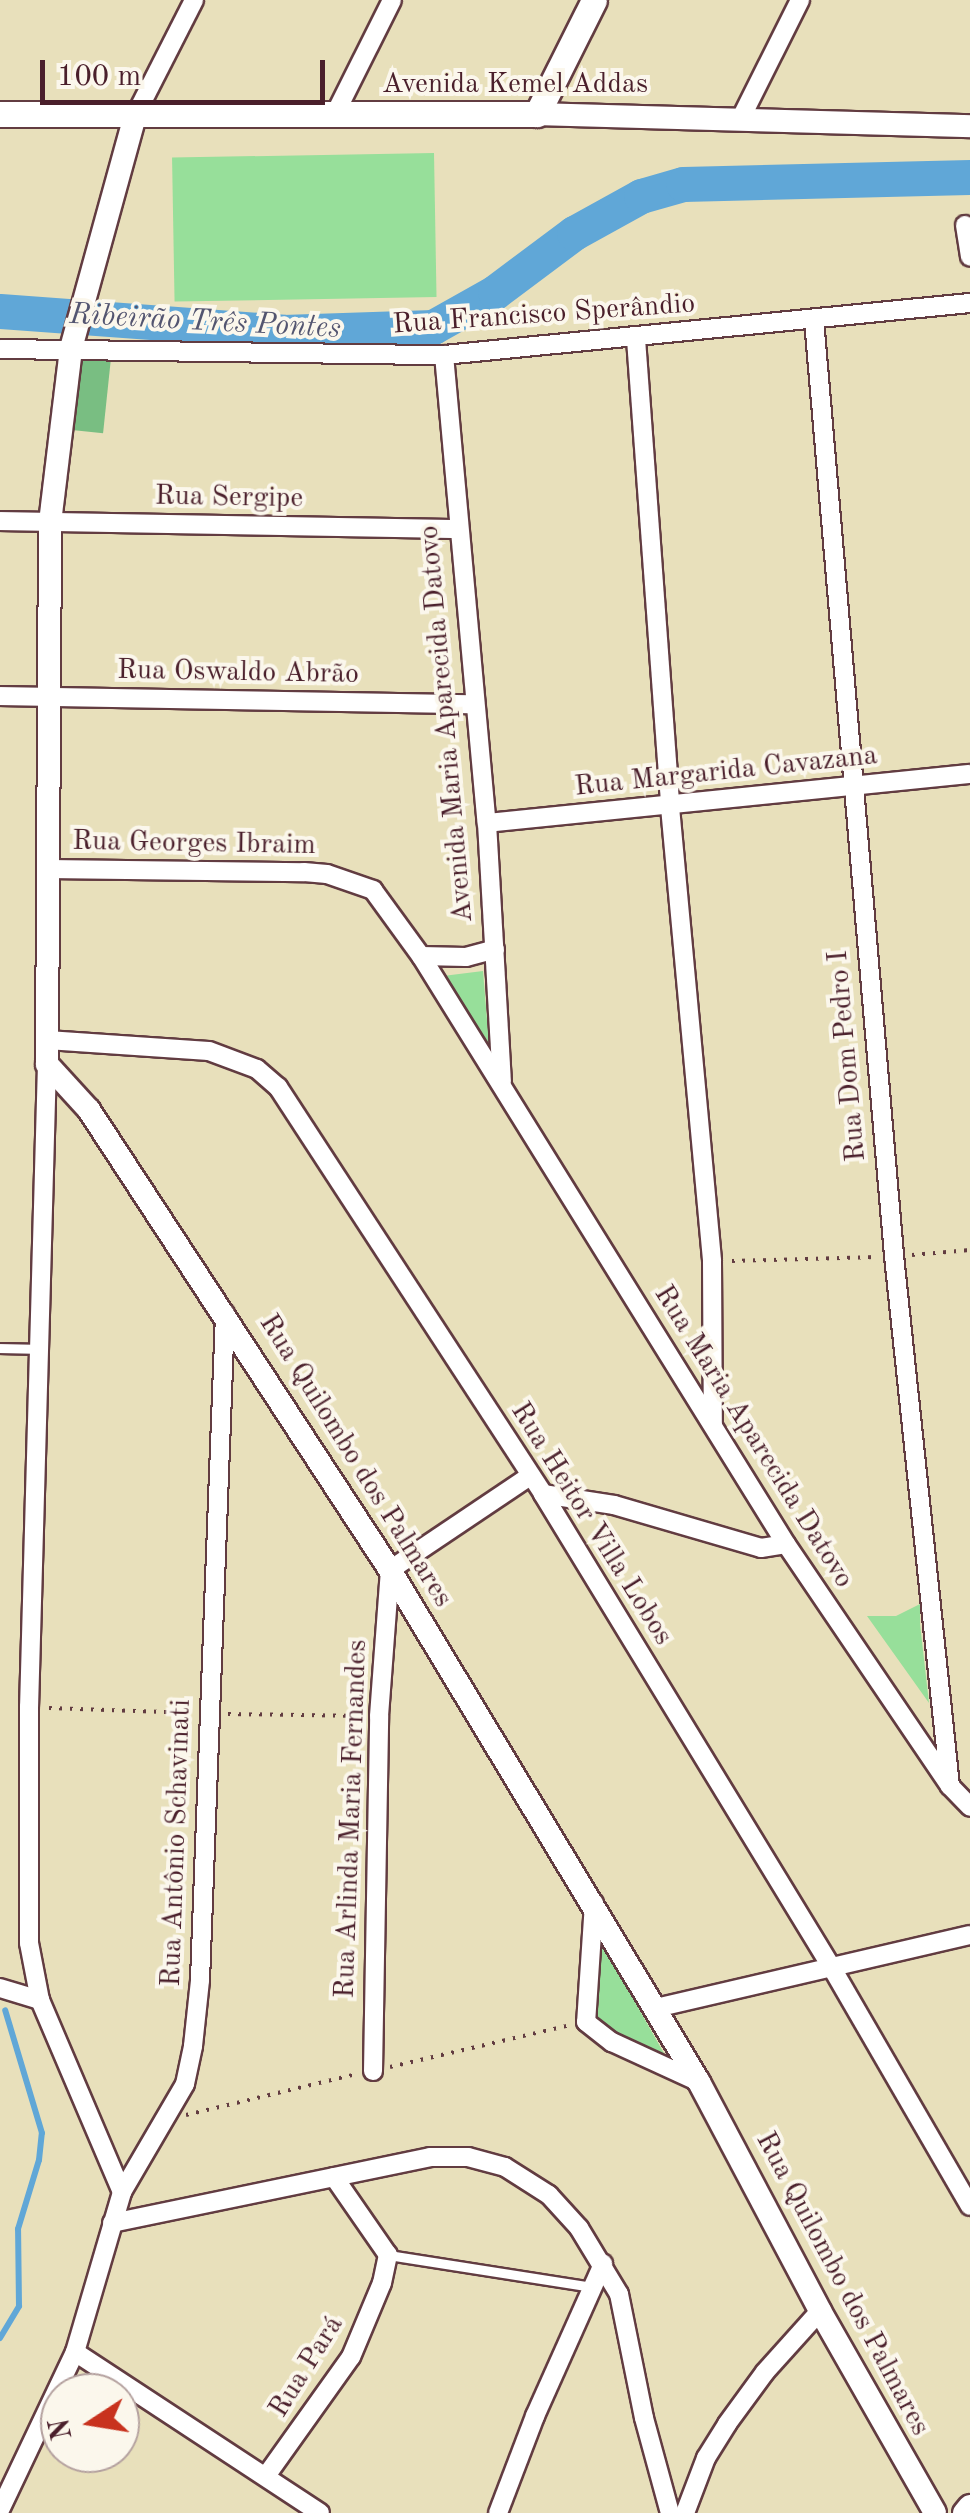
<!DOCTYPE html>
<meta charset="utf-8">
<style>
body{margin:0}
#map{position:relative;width:970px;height:2513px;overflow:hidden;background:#e8e0bb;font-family:"Old Standard TT",serif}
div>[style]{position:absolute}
.green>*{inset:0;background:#97df9a;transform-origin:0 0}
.forest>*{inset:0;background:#79be82;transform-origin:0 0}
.stream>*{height:6px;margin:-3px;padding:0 3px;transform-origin:3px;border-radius:3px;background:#60a7d7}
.river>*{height:35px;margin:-17.5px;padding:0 17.5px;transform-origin:17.5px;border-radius:17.5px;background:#60a7d7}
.path>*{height:4px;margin-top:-2px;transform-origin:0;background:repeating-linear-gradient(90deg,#623c41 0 2.5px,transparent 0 10.5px)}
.roads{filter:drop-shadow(2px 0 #623c41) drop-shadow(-2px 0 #623c41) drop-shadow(0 2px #623c41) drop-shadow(0 -2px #623c41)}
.service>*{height:9px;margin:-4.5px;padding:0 4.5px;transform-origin:4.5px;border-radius:4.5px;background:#fff}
.minor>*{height:18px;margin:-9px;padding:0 9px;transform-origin:9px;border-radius:9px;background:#fff}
.tertiary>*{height:22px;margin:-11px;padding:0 11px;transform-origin:11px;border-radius:11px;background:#fff}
.secondary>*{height:25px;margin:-12.5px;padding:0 12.5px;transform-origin:12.5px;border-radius:12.5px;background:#fff}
span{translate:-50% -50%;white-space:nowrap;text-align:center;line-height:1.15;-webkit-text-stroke:8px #fbf7ec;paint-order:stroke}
.street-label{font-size:28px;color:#4a1f2b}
.water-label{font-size:30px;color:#535570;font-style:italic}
.north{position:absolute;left:40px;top:2373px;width:100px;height:100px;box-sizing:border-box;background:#fbf7ec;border:2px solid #b4a19f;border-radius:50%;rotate:258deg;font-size:28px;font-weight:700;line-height:40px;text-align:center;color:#4a1f2b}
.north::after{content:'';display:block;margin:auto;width:35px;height:45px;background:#c8321e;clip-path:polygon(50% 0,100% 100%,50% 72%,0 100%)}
.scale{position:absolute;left:40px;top:60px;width:285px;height:45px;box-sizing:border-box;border:5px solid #4a1f2b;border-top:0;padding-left:12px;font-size:30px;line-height:35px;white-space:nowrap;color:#4a1f2b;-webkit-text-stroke:8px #fbf7ec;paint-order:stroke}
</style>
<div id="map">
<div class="green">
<i style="left:434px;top:153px;width:144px;height:262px;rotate:89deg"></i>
<i style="clip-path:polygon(483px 971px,489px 1044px,484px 1046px,443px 976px)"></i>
<i style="clip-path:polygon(920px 1604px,920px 1624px,929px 1703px,867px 1616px,896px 1616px)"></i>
<i style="clip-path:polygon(596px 1933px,670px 2064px,592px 2018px)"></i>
</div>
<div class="forest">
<i style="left:75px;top:356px;width:36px;height:74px;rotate:6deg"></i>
</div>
<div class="stream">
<i style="left:0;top:2338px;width:37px;rotate:-59deg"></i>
<i style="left:19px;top:2306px;width:77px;rotate:-90.7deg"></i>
<i style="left:18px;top:2229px;width:72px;rotate:-73.1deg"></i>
<i style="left:39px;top:2160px;width:27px;rotate:-84deg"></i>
<i style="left:42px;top:2133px;width:128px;rotate:-106.7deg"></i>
</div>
<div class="river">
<i style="left:0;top:311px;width:284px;rotate:4.2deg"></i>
<i style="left:283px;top:332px;width:150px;rotate:-1.9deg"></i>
<i style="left:433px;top:327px;width:71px;rotate:-29.4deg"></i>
<i style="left:495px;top:292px;width:99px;rotate:-36.8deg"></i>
<i style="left:574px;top:233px;width:77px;rotate:-28.9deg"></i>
<i style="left:641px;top:196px;width:44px;rotate:-15.9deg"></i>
<i style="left:683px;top:184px;width:287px;rotate:-1.4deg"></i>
</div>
<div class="path">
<i style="left:912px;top:1255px;width:58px;rotate:-4.9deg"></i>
<i style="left:732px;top:1261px;width:145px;rotate:-1.6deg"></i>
<i style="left:49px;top:1708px;width:145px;rotate:2deg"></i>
<i style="left:228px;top:1714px;width:136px;rotate:0.8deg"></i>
<i style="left:390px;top:2067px;width:186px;rotate:-13.1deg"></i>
<i style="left:186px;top:2115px;width:176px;rotate:-13.5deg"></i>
</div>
<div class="roads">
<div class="service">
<i style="left:0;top:1348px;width:40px;rotate:1.4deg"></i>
<i style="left:388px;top:2255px;width:207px;rotate:8.9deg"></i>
</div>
<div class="minor">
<i style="left:335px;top:114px;width:127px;rotate:-63.4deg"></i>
<i style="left:135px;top:116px;width:130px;rotate:-63deg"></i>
<i style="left:741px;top:118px;width:132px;rotate:-63.4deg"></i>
<i style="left:965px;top:225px;width:32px;rotate:81deg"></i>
<i style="left:814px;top:320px;width:939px;rotate:85.11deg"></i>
<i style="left:894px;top:1256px;width:533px;rotate:83.97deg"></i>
<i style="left:636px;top:339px;width:469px;rotate:85.8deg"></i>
<i style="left:670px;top:807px;width:456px;rotate:84.7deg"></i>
<i style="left:712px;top:1261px;width:164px;rotate:89.7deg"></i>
<i style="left:0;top:349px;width:444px;rotate:0.8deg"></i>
<i style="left:444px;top:355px;width:529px;rotate:-5.65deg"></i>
<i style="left:444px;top:355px;width:470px;rotate:84.8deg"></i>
<i style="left:487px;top:823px;width:259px;rotate:86.7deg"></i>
<i style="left:0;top:521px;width:457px;rotate:1deg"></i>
<i style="left:0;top:696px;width:475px;rotate:1deg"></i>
<i style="left:487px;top:823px;width:485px;rotate:-5.8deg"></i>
<i style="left:48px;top:869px;width:256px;rotate:0.7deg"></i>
<i style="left:304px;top:872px;width:23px;rotate:5deg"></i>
<i style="left:327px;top:874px;width:49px;rotate:19.2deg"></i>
<i style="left:373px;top:890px;width:82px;rotate:54deg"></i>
<i style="left:421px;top:956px;width:692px;rotate:58.17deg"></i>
<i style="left:786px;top:1544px;width:292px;rotate:55.9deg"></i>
<i style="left:950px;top:1786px;width:29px;rotate:46deg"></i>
<i style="left:421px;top:956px;width:45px;rotate:1.3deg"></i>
<i style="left:466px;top:957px;width:30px;rotate:-15deg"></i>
<i style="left:47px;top:1040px;width:162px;rotate:3.9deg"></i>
<i style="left:209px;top:1051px;width:51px;rotate:20.6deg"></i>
<i style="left:257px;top:1069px;width:28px;rotate:41deg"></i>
<i style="left:278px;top:1087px;width:486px;rotate:56.9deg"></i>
<i style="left:543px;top:1494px;width:555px;rotate:58.63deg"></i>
<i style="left:832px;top:1968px;width:275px;rotate:59.9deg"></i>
<i style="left:47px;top:1064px;width:643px;rotate:91.6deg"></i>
<i style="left:29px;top:1707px;width:236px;rotate:90deg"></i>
<i style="left:29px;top:1943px;width:58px;rotate:79.1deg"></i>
<i style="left:40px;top:2000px;width:209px;rotate:66.9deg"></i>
<i style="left:543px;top:1494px;width:72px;rotate:8.8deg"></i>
<i style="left:614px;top:1505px;width:153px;rotate:16.3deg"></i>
<i style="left:761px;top:1548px;width:25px;rotate:-9deg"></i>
<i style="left:594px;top:1903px;width:119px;rotate:93.8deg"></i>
<i style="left:586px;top:2022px;width:33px;rotate:38deg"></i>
<i style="left:612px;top:2042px;width:96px;rotate:24.7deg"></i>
<i style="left:0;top:1988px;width:42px;rotate:16.7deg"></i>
<i style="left:656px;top:2008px;width:322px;rotate:-13.1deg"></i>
<i style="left:373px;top:2071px;width:355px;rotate:-89deg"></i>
<i style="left:379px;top:1716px;width:146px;rotate:-85.7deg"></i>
<i style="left:390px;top:1570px;width:169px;rotate:-33.9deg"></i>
<i style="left:112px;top:2223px;width:325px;rotate:-11.7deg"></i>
<i style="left:430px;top:2157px;width:38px"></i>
<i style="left:468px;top:2157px;width:38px;rotate:15deg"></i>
<i style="left:505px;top:2167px;width:52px;rotate:32.5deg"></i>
<i style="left:549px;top:2195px;width:45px;rotate:47.7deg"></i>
<i style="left:579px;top:2228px;width:77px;rotate:58.8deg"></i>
<i style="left:619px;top:2294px;width:126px;rotate:78.6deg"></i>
<i style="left:644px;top:2418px;width:98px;rotate:74.7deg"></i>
<i style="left:75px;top:2352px;width:293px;rotate:33.3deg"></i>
<i style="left:266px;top:2476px;width:146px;rotate:-54.5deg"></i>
<i style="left:351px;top:2357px;width:80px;rotate:-67.3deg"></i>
<i style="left:382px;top:2283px;width:29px;rotate:-78deg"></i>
<i style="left:388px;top:2255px;width:95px;rotate:-124.7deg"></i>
<i style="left:0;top:2510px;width:175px;rotate:-64.6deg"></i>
<i style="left:75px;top:2352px;width:167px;rotate:-73.6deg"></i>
<i style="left:122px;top:2192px;width:125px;rotate:-59.7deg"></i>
<i style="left:185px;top:2084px;width:39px;rotate:-78deg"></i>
<i style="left:193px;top:2046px;width:66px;rotate:-83.9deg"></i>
<i style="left:200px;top:1980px;width:667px;rotate:-87.85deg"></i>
<i style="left:498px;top:2513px;width:104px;rotate:-69.1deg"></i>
<i style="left:535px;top:2416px;width:167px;rotate:-65.9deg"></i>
<i style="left:685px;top:2513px;width:59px;rotate:-69.1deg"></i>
<i style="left:706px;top:2458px;width:40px;rotate:-58deg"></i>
<i style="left:727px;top:2424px;width:64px;rotate:-53.8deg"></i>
<i style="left:765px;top:2372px;width:82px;rotate:-48deg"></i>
</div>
<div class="tertiary">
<i style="left:537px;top:114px;width:433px;rotate:1.6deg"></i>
<i style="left:135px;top:116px;width:242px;rotate:105.4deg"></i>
<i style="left:71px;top:349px;width:174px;rotate:96.9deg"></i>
<i style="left:50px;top:522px;width:542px;rotate:90.32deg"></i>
<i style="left:47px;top:1064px;width:62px;rotate:47.6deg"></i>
<i style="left:89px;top:1110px;width:550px;rotate:56.8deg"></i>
<i style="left:390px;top:1570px;width:598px;rotate:58.89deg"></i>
<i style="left:699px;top:2082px;width:259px;rotate:62.1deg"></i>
<i style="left:820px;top:2311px;width:232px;rotate:60.3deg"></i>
</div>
<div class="secondary">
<i style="left:0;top:114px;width:537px"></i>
<i style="left:537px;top:114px;width:127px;rotate:-63.4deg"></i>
<i style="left:965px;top:2513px;width:8px;rotate:-50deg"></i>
</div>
</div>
<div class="street-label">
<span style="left:515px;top:85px">Avenida Kemel Addas</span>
<span style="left:544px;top:315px;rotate:-4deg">Rua Francisco Sperândio</span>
<span style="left:229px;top:498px;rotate:1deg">Rua Sergipe</span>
<span style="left:238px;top:673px;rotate:1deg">Rua Oswaldo Abrão</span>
<span style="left:447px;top:724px;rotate:-95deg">Avenida Maria Aparecida Datovo</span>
<span style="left:726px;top:772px;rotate:-6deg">Rua Margarida Cavazana</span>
<span style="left:194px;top:844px;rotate:1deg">Rua Georges Ibraim</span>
<span style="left:848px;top:1056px;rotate:-95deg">Rua Dom Pedro I</span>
<span style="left:753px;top:1437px;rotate:58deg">Rua Maria Aparecida Datovo</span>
<span style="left:355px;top:1461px;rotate:58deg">Rua Quilombo dos Palmares</span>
<span style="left:591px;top:1524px;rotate:58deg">Rua Heitor Villa Lobos</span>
<span style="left:352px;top:1819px;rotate:-88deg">Rua Arlinda Maria Fernandes</span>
<span style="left:177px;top:1843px;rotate:-88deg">Rua Antônio Schavinati</span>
<span style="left:842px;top:2284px;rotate:62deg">Rua Quilombo dos Palmares</span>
<span style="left:307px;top:2367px;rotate:-58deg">Rua Pará</span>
</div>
<div class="water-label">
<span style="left:205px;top:322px;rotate:3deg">Ribeirão Três Pontes</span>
</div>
<div class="north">N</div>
<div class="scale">100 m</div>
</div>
